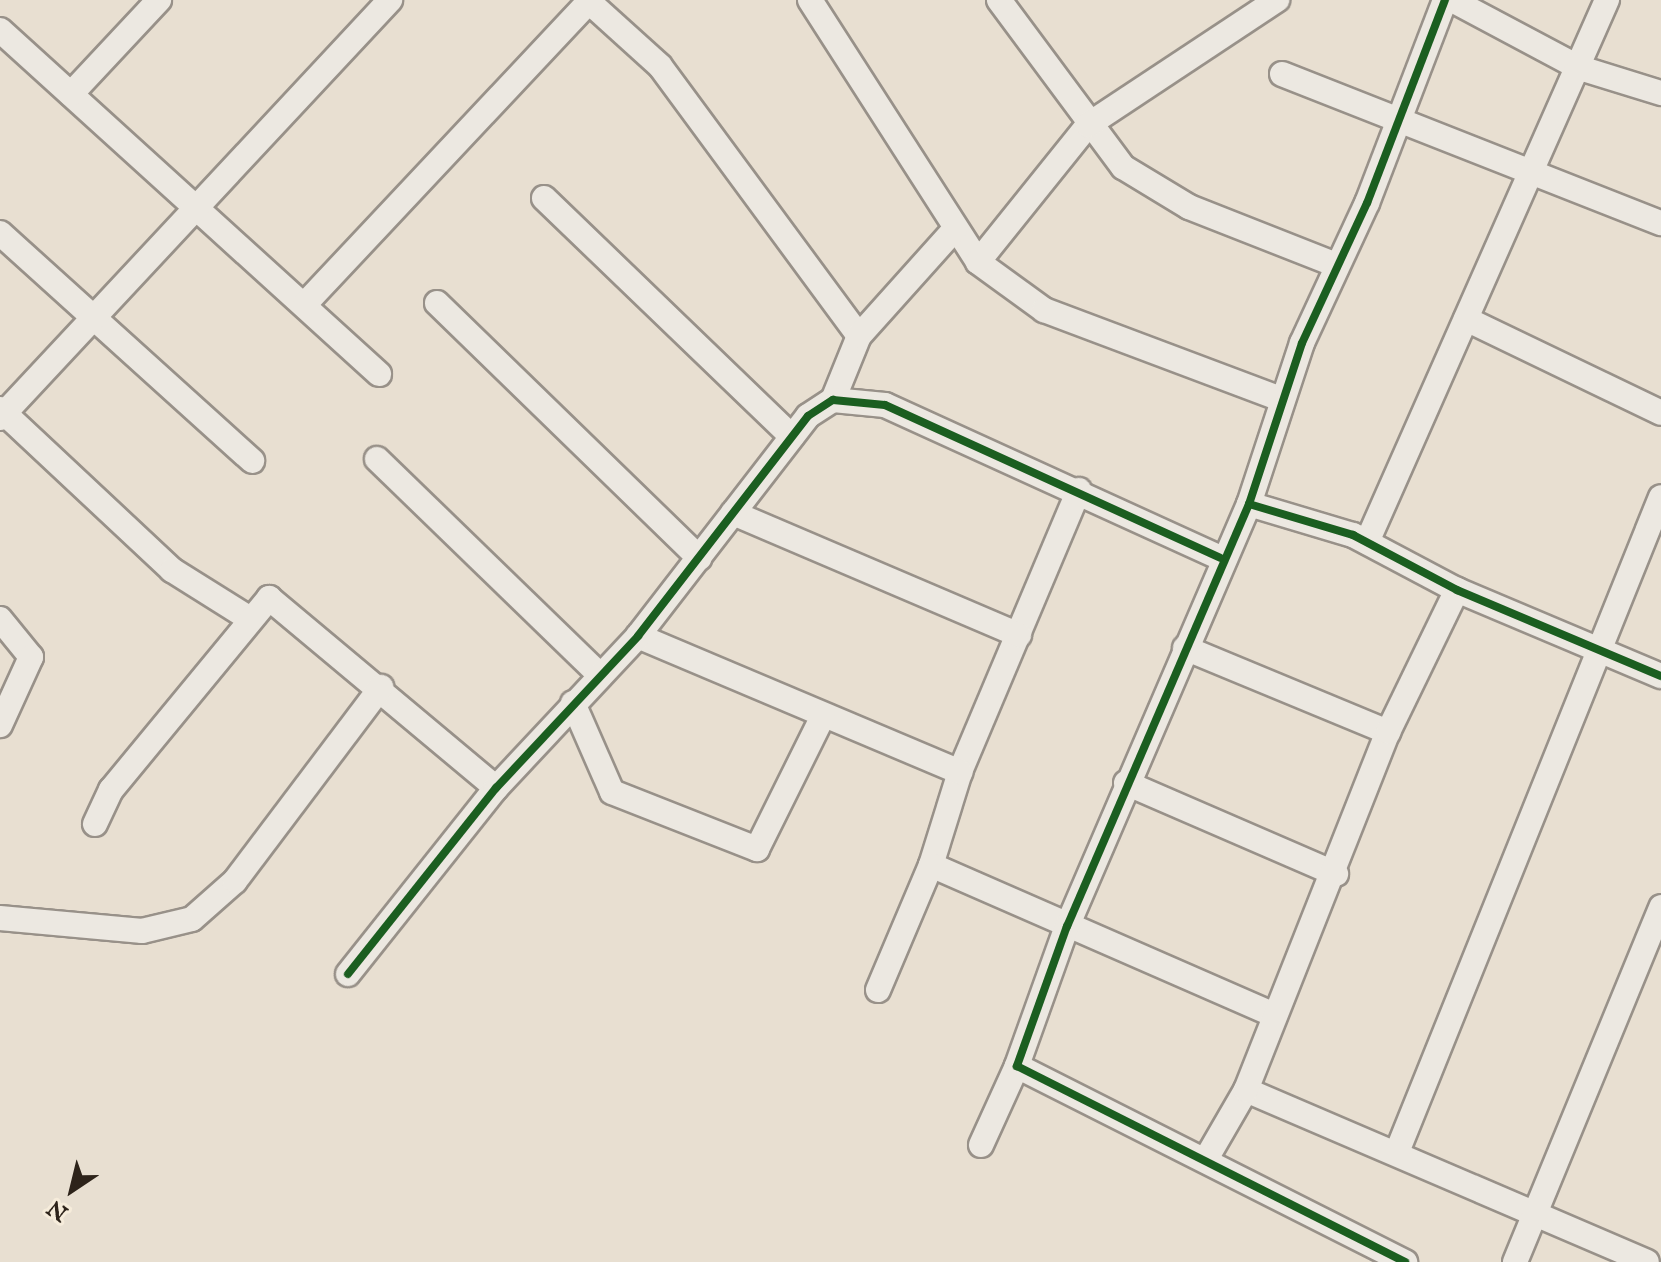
<!DOCTYPE html>
<style>
body{margin:0}
#map{position:relative;width:1661px;height:1262px;overflow:hidden;background:#e8dfd1;font-family:"IM FELL English",serif}
div>[style]{position:absolute}
.roads{filter:drop-shadow(2px 0 #989189) drop-shadow(-2px 0 #989189) drop-shadow(0 2px #989189) drop-shadow(0 -2px #989189)}
.minor>*{height:24px;margin:-12px;padding:0 12px;transform-origin:12px;border-radius:12px;background:#ece8e1}
.cycleway>*{height:8px;margin:-4px;padding:0 4px;transform-origin:4px;border-radius:4px;background:#1b5e20}
span{translate:-50% -50%;white-space:nowrap;text-align:center;line-height:1.15;-webkit-text-stroke:6px #f6ecdb;paint-order:stroke}
.north{position:absolute;left:32px;top:1150px;width:80px;height:80px;-webkit-text-stroke:6px #f6ecdb;paint-order:stroke;rotate:215deg;font-size:22px;font-weight:700;line-height:32px;text-align:center;color:#2d231a}
.north::after{content:'';display:block;margin:auto;width:28px;height:36px;background:#2d231a;clip-path:polygon(50% 0,100% 100%,50% 72%,0 100%)}
</style>
<div id="map">
<div class="roads">
<div class="minor">
<i style="left:587px;top:0;width:98px;rotate:42.1deg"></i>
<i style="left:660px;top:66px;width:335px;rotate:53.6deg"></i>
<i style="left:810px;top:0;width:311px;rotate:57.3deg"></i>
<i style="left:978px;top:262px;width:82px;rotate:36deg"></i>
<i style="left:1044px;top:310px;width:253px;rotate:20.6deg"></i>
<i style="left:999px;top:0;width:208px;rotate:53.4deg"></i>
<i style="left:1123px;top:167px;width:77px;rotate:31.2deg"></i>
<i style="left:1189px;top:207px;width:156px;rotate:21.5deg"></i>
<i style="left:1445px;top:0;width:217px;rotate:111deg"></i>
<i style="left:1367px;top:203px;width:154px;rotate:114.9deg"></i>
<i style="left:1302px;top:343px;width:169px;rotate:108.2deg"></i>
<i style="left:1249px;top:504px;width:109px;rotate:16.6deg"></i>
<i style="left:1353px;top:535px;width:118px;rotate:27.9deg"></i>
<i style="left:1457px;top:590px;width:221px;rotate:22.9deg"></i>
<i style="left:1452px;top:0;width:145px;rotate:28deg"></i>
<i style="left:1580px;top:68px;width:85px;rotate:17.2deg"></i>
<i style="left:0;top:30px;width:512px;rotate:42.23deg"></i>
<i style="left:1282px;top:74px;width:407px;rotate:21.5deg"></i>
<i style="left:71px;top:94px;width:129px;rotate:-46.9deg"></i>
<i style="left:544px;top:198px;width:344px;rotate:43.9deg"></i>
<i style="left:0;top:233px;width:340px;rotate:42.1deg"></i>
<i style="left:978px;top:262px;width:176px;rotate:-51.2deg"></i>
<i style="left:1088px;top:125px;width:227px;rotate:-33.5deg"></i>
<i style="left:437px;top:303px;width:366px;rotate:44.2deg"></i>
<i style="left:305px;top:304px;width:415px;rotate:-46.8deg"></i>
<i style="left:1466px;top:319px;width:216px;rotate:25.7deg"></i>
<i style="left:833px;top:400px;width:69px;rotate:-67.9deg"></i>
<i style="left:859px;top:336px;width:144px;rotate:-48.1deg"></i>
<i style="left:0;top:409px;width:236px;rotate:43.1deg"></i>
<i style="left:172px;top:570px;width:92px;rotate:32.1deg"></i>
<i style="left:0;top:418px;width:572px;rotate:-46.98deg"></i>
<i style="left:377px;top:459px;width:310px;rotate:44.1deg"></i>
<i style="left:1079px;top:490px;width:306px;rotate:112.9deg"></i>
<i style="left:960px;top:772px;width:97px;rotate:107.3deg"></i>
<i style="left:931px;top:865px;width:374px;rotate:23.6deg"></i>
<i style="left:1249px;top:504px;width:460px;rotate:113.3deg"></i>
<i style="left:1067px;top:926px;width:149px;rotate:109.7deg"></i>
<i style="left:1017px;top:1066px;width:435px;rotate:26.8deg"></i>
<i style="left:733px;top:513px;width:311px;rotate:23.1deg"></i>
<i style="left:1367px;top:542px;width:593px;rotate:-66.12deg"></i>
<i style="left:0;top:619px;width:49px;rotate:50.8deg"></i>
<i style="left:31px;top:657px;width:75px;rotate:114.5deg"></i>
<i style="left:638px;top:636px;width:350px;rotate:22.9deg"></i>
<i style="left:1185px;top:648px;width:220px;rotate:22.5deg"></i>
<i style="left:573px;top:703px;width:97px;rotate:66.3deg"></i>
<i style="left:612px;top:792px;width:156px;rotate:21.5deg"></i>
<i style="left:757px;top:849px;width:148px;rotate:-63.6deg"></i>
<i style="left:1126px;top:783px;width:229px;rotate:23.4deg"></i>
<i style="left:95px;top:824px;width:38px;rotate:-65deg"></i>
<i style="left:111px;top:790px;width:249px;rotate:-50.5deg"></i>
<i style="left:269px;top:598px;width:296px;rotate:39.9deg"></i>
<i style="left:0;top:918px;width:143px;rotate:5.2deg"></i>
<i style="left:142px;top:931px;width:51px;rotate:-13.5deg"></i>
<i style="left:192px;top:919px;width:57px;rotate:-41.5deg"></i>
<i style="left:235px;top:881px;width:243px;rotate:-53deg"></i>
<i style="left:348px;top:974px;width:238px;rotate:-51.5deg"></i>
<i style="left:496px;top:788px;width:208px;rotate:-46.9deg"></i>
<i style="left:638px;top:636px;width:278px;rotate:-52.3deg"></i>
<i style="left:808px;top:416px;width:30px;rotate:-33deg"></i>
<i style="left:833px;top:400px;width:52px;rotate:5.5deg"></i>
<i style="left:885px;top:405px;width:368px;rotate:24.5deg"></i>
<i style="left:878px;top:990px;width:136px;rotate:-67deg"></i>
<i style="left:1246px;top:1090px;width:436px;rotate:23.2deg"></i>
<i style="left:981px;top:1145px;width:87px;rotate:-65.5deg"></i>
<i style="left:1397px;top:1152px;width:706px;rotate:-68.05deg"></i>
<i style="left:1206px;top:1159px;width:80px;rotate:-59.9deg"></i>
<i style="left:1246px;top:1090px;width:385px;rotate:-68.4deg"></i>
<i style="left:1388px;top:732px;width:158px;rotate:-64.1deg"></i>
<i style="left:1515px;top:1262px;width:384px;rotate:-67.6deg"></i>
</div>
</div>
<div class="cycleway">
<i style="left:1445px;top:0;width:217px;rotate:111deg"></i>
<i style="left:1367px;top:203px;width:154px;rotate:114.9deg"></i>
<i style="left:1302px;top:343px;width:169px;rotate:108.2deg"></i>
<i style="left:1249px;top:504px;width:109px;rotate:16.6deg"></i>
<i style="left:1353px;top:535px;width:118px;rotate:27.9deg"></i>
<i style="left:1457px;top:590px;width:221px;rotate:22.9deg"></i>
<i style="left:1249px;top:504px;width:460px;rotate:113.3deg"></i>
<i style="left:1067px;top:926px;width:149px;rotate:109.7deg"></i>
<i style="left:1017px;top:1066px;width:435px;rotate:26.8deg"></i>
<i style="left:348px;top:974px;width:238px;rotate:-51.5deg"></i>
<i style="left:496px;top:788px;width:208px;rotate:-46.9deg"></i>
<i style="left:638px;top:636px;width:278px;rotate:-52.3deg"></i>
<i style="left:808px;top:416px;width:30px;rotate:-33deg"></i>
<i style="left:833px;top:400px;width:52px;rotate:5.5deg"></i>
<i style="left:885px;top:405px;width:368px;rotate:24.5deg"></i>
</div>
<div class="north">N</div>
</div>
